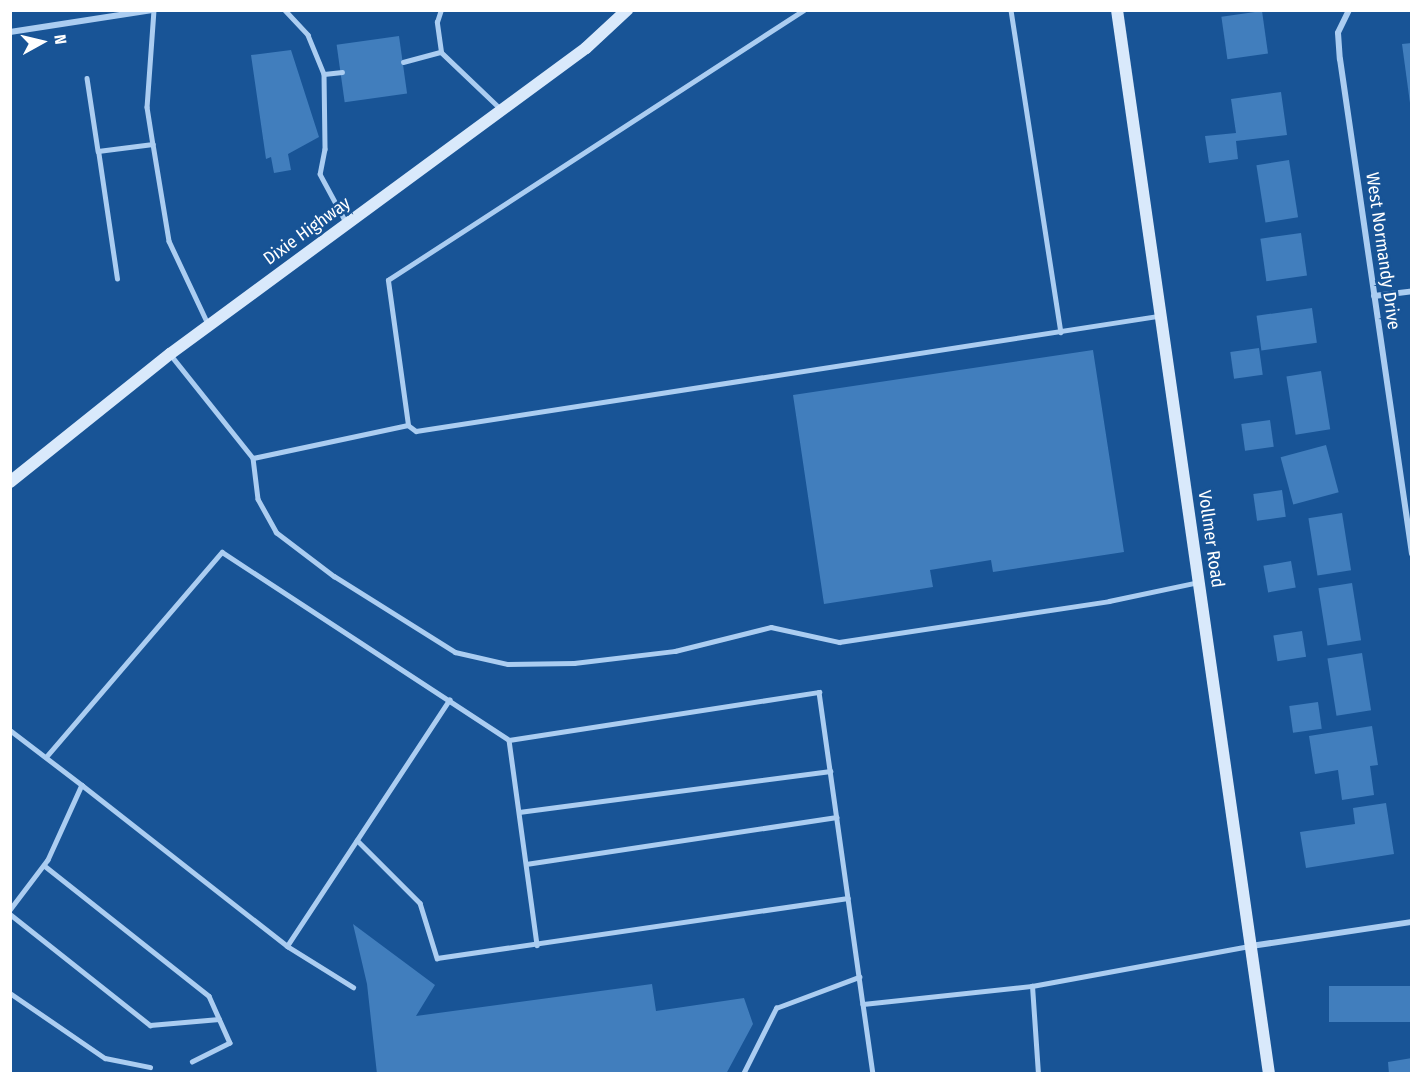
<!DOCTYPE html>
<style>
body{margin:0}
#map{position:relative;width:1422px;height:1084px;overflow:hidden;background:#185496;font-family:"Fira Sans Condensed",sans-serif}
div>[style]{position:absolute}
.building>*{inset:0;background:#417ebd;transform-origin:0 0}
.lane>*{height:4.5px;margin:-2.25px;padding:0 2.25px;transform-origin:2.25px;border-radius:2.25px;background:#abcdf1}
.street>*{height:6px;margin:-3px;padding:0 3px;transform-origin:3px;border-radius:3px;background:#abcdf1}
.secondary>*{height:12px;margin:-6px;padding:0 6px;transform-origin:6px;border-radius:6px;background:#d9e9fb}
span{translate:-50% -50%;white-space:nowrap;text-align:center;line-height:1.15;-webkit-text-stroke:5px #185496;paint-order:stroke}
.street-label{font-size:18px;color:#fff}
.frame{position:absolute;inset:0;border:12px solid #fff;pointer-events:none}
.north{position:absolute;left:12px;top:12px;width:60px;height:60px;-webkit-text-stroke:4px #185496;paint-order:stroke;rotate:82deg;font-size:16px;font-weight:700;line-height:24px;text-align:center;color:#fff}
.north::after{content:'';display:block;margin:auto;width:21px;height:27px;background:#fff;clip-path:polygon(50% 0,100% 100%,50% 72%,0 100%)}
</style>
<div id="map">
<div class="building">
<i style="left:1262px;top:11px;width:43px;height:41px;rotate:82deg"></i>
<i style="left:399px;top:36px;width:58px;height:63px;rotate:82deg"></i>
<i style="clip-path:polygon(1412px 43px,1412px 103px,1410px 103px,1402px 44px)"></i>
<i style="clip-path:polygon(291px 50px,319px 137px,288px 154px,291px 170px,274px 173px,271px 157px,266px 159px,251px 55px)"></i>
<i style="clip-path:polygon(1281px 92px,1287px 135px,1236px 141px,1238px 159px,1209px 163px,1205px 136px,1236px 133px,1231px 99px)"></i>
<i style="left:1289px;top:160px;width:58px;height:33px;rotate:81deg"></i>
<i style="left:1301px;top:233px;width:43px;height:41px;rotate:82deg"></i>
<i style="left:1312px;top:308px;width:35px;height:56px;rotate:82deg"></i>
<i style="left:1259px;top:348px;width:27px;height:29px;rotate:82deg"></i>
<i style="clip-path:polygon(1093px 350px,1124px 552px,993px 572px,991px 560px,930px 570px,933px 587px,824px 604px,793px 395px)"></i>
<i style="left:1321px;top:371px;width:59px;height:35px;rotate:81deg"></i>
<i style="left:1270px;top:420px;width:27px;height:29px;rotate:82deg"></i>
<i style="left:1326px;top:445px;width:49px;height:47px;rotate:75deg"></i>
<i style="left:1282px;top:490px;width:27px;height:29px;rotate:82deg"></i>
<i style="left:1342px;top:513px;width:58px;height:34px;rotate:81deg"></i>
<i style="left:1291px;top:561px;width:27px;height:28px;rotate:80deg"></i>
<i style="left:1352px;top:583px;width:58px;height:34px;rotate:81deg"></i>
<i style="left:1302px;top:631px;width:26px;height:29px;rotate:81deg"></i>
<i style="left:1362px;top:653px;width:58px;height:35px;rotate:81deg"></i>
<i style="left:1318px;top:702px;width:27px;height:29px;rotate:82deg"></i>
<i style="clip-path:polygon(1372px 726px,1378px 765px,1370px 766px,1374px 795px,1342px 800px,1338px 770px,1315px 774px,1309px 736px)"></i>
<i style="clip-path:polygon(1386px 803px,1394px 854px,1306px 868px,1300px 832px,1355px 824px,1353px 808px)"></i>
<i style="clip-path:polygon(353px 924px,435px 985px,416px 1016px,652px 984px,656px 1011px,744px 998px,753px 1024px,726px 1074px,377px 1074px,367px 984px)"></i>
<i style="left:1412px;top:986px;width:36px;height:83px;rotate:90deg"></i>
<i style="clip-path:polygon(1412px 1058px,1412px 1074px,1389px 1074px,1388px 1062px)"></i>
</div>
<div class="lane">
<i style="left:154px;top:10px;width:97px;rotate:94.1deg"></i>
<i style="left:147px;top:107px;width:37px;rotate:81deg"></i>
<i style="left:153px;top:144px;width:98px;rotate:80.6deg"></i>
<i style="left:169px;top:241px;width:92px;rotate:64.8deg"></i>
<i style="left:285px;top:10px;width:34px;rotate:47deg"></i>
<i style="left:308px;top:35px;width:42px;rotate:67.7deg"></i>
<i style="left:324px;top:74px;width:75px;rotate:89.2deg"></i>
<i style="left:325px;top:149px;width:25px;rotate:101deg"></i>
<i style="left:320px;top:174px;width:55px;rotate:61.6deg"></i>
<i style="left:1011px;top:10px;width:326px;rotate:81.2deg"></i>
<i style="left:441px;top:52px;width:84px;rotate:43.6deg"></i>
<i style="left:403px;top:62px;width:39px;rotate:-15deg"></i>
<i style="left:441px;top:52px;width:30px;rotate:-98deg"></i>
<i style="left:437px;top:22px;width:13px;rotate:-72deg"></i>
<i style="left:324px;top:74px;width:18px;rotate:-6deg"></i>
<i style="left:87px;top:78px;width:74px;rotate:81.4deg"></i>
<i style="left:117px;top:279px;width:129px;rotate:-98.4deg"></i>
<i style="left:98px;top:151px;width:55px;rotate:-7.3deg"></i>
<i style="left:170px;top:354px;width:133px;rotate:51.4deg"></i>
<i style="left:253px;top:458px;width:158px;rotate:-12deg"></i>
<i style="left:408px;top:425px;width:146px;rotate:-97.9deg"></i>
<i style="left:388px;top:280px;width:495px;rotate:-33deg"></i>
<i style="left:408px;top:425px;width:10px;rotate:37deg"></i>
<i style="left:416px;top:431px;width:751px;rotate:-8.81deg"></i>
<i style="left:253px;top:458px;width:41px;rotate:83deg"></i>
<i style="left:258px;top:499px;width:38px;rotate:61deg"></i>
<i style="left:276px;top:532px;width:73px;rotate:37.2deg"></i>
<i style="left:334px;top:576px;width:143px;rotate:32.1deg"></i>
<i style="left:455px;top:652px;width:54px;rotate:12.8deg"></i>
<i style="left:508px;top:664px;width:66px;rotate:-0.9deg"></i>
<i style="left:574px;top:663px;width:102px;rotate:-6.8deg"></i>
<i style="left:675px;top:651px;width:99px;rotate:-14deg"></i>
<i style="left:771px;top:627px;width:70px;rotate:12.4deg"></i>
<i style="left:839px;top:642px;width:273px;rotate:-8.6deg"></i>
<i style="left:1109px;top:601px;width:92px;rotate:-11.9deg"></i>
<i style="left:10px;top:730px;width:91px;rotate:37.4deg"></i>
<i style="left:82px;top:785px;width:82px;rotate:114.4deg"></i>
<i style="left:48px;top:860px;width:63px;rotate:127.2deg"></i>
<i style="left:509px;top:740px;width:207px;rotate:82.2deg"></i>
<i style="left:46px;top:757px;width:270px;rotate:-49.4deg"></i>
<i style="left:222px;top:552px;width:343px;rotate:33.2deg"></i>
<i style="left:509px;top:740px;width:314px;rotate:-8.8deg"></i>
<i style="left:819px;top:692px;width:315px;rotate:82deg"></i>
<i style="left:863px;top:1004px;width:170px;rotate:-6.1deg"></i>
<i style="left:82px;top:785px;width:261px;rotate:38.1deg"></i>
<i style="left:287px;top:946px;width:78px;rotate:31.8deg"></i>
<i style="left:519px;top:812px;width:314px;rotate:-7.5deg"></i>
<i style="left:357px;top:840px;width:89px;rotate:45deg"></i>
<i style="left:420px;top:903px;width:58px;rotate:72.8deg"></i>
<i style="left:437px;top:958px;width:415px;rotate:-8.3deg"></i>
<i style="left:526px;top:864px;width:314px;rotate:-8.6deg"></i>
<i style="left:45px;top:866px;width:209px;rotate:38.4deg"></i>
<i style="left:209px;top:996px;width:51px;rotate:65.9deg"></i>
<i style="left:230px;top:1043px;width:42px;rotate:153.4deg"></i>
<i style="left:10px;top:914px;width:179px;rotate:38.4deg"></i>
<i style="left:150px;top:1025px;width:69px;rotate:-5deg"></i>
<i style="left:287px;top:946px;width:295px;rotate:-56.6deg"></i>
<i style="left:10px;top:993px;width:115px;rotate:34.4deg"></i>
<i style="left:105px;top:1058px;width:46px;rotate:11.3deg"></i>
<i style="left:863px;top:1004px;width:71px;rotate:81.9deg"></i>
<i style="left:743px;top:1074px;width:74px;rotate:-63.4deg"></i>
<i style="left:776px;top:1008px;width:89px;rotate:-20.5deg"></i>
<i style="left:1038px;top:1074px;width:88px;rotate:-93.9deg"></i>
<i style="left:1032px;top:986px;width:222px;rotate:-10.4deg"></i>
</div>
<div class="street">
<i style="left:1349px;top:10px;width:25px;rotate:116deg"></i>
<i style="left:1338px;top:33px;width:26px;rotate:86deg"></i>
<i style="left:1340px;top:59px;width:500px;rotate:81.72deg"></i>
<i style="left:10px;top:32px;width:144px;rotate:-8.8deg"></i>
<i style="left:1374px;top:296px;width:38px;rotate:-7deg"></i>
<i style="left:1251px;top:946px;width:163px;rotate:-8.5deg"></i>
</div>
<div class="secondary">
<i style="left:1117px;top:10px;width:1075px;rotate:81.87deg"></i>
<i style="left:10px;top:482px;width:205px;rotate:-38.7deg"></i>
<i style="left:170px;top:354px;width:516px;rotate:-36.34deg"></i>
<i style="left:586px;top:48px;width:56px;rotate:-42.8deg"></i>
</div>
<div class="street-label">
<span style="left:307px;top:231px;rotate:-36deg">Dixie Highway</span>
<span style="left:1383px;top:251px;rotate:82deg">West Normandy Drive</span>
<span style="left:1211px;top:539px;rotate:82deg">Vollmer Road</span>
</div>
<div class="frame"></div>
<div class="north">N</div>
</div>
